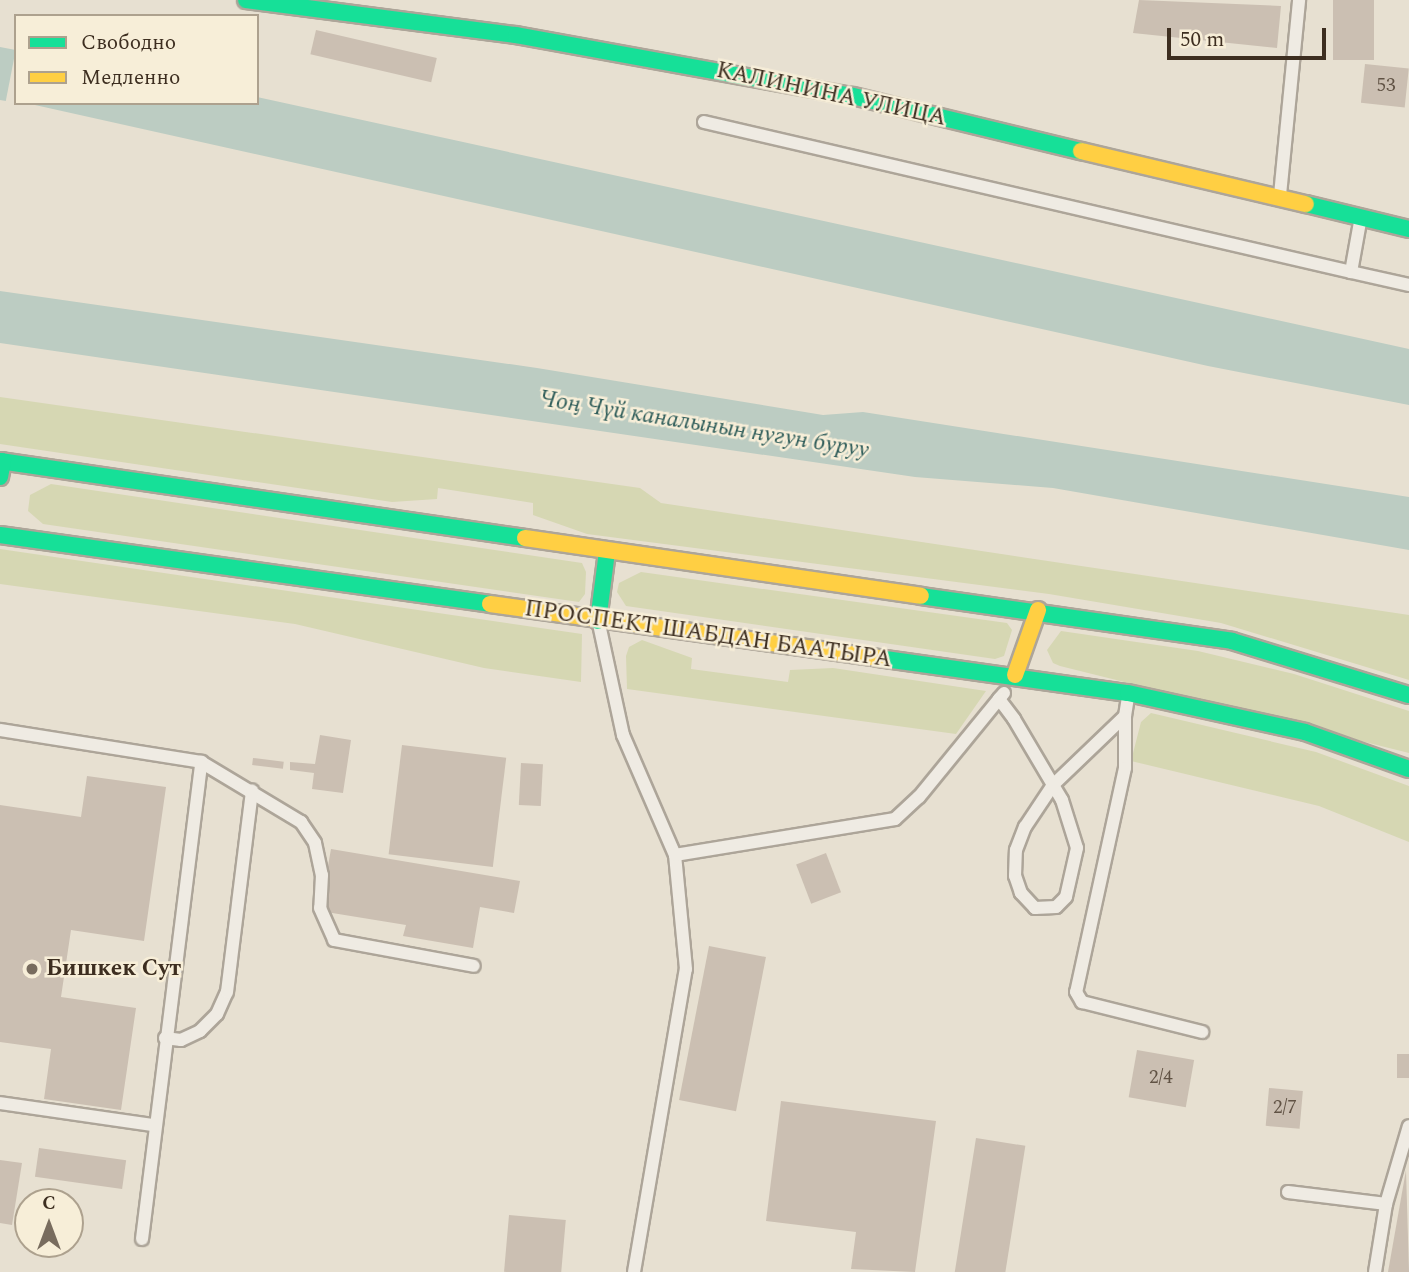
<!DOCTYPE html>
<meta charset="utf-8">
<style>
body{margin:0}
#map{position:relative;width:1409px;height:1272px;overflow:hidden;background:#e7e0d1;font-family:Spectral,serif}
div>[style]{position:absolute}
.green>*{inset:0;background:#d6d7b3}
.water>*{inset:0;background:#bcccc2;transform-origin:0 0}
.building>*{inset:0;background:#cbbfb2;transform-origin:0 0}
.roads{filter:drop-shadow(2px 0 #ada599) drop-shadow(-2px 0 #ada599) drop-shadow(0 2px #ada599) drop-shadow(0 -2px #ada599)}
.lane>*{height:12px;margin:-6px;padding:0 6px;transform-origin:6px;border-radius:6px;background:#efebe3}
.fast>*{height:16px;margin:-8px;padding:0 8px;transform-origin:8px;border-radius:8px;background:#16e098}
.slow>*{height:16px;margin:-8px;padding:0 8px;transform-origin:8px;border-radius:8px;background:#ffcf43}
.dots>*{width:19px;height:19px;translate:-50% -50%;box-sizing:border-box;border:4px solid #f7eed8;border-radius:50%}
span{translate:-50% -50%;white-space:nowrap;text-align:center;line-height:1.15;-webkit-text-stroke:5px #f7eed8;paint-order:stroke}
.number-label{font-size:19px;color:#605244}
.number-label span{-webkit-text-stroke-width:0}
.street-label{font-size:23px;color:#3d2e20}
.poi-label{font-size:23px;color:#3d2e20;font-weight:700}
.left{translate:0 -50%;text-align:left}
.water-label{font-size:24px;color:#2f5d5a;font-style:italic}
.legend{position:absolute;left:14px;top:14px;width:245px;height:91px;box-sizing:border-box;background:#f7eed8;border:2px solid #ada18e;margin:0;padding:9px 12px;list-style:none;font-size:21px;color:#3d2e20}
.legend li{display:flex;align-items:center;gap:14px;height:35px}
.legend b{width:35px;border:2px solid #ada18e}
.north{position:absolute;left:14px;top:1188px;width:70px;height:70px;box-sizing:border-box;background:#f7eed8;border:2px solid #ada18e;border-radius:50%;rotate:0deg;font-size:19px;font-weight:700;line-height:28px;text-align:center;color:#3d2e20}
.north::after{content:'';display:block;margin:auto;width:24px;height:32px;background:#786c5e;clip-path:polygon(50% 0,100% 100%,50% 72%,0 100%)}
.scale{position:absolute;left:1167px;top:28px;width:159px;height:32px;box-sizing:border-box;border:4px solid #3d2e20;border-top:0;padding-left:9px;font-size:21px;line-height:24px;white-space:nowrap;color:#3d2e20;-webkit-text-stroke:5px #f7eed8;paint-order:stroke}
</style>
<div id="map">
<div class="green">
<i style="clip-path:polygon(0 397px,640px 488px,661px 503px,1409px 615px,1409px 680px,1221px 623px,1049px 594px,587px 534px,533px 515px,533px 503px,438px 488px,437px 499px,392px 502px,0 444px)"></i>
<i style="clip-path:polygon(51px 484px,582px 563px,586px 572px,585px 594px,579px 602px,43px 524px,28px 511px,30px 495px)"></i>
<i style="clip-path:polygon(0 549px,582px 634px,581px 682px,484px 668px,295px 624px,0 584px)"></i>
<i style="clip-path:polygon(641px 572px,1007px 623px,1012px 630px,1004px 656px,995px 659px,626px 606px,617px 592px,619px 583px)"></i>
<i style="clip-path:polygon(1061px 631px,1198px 651px,1294px 674px,1409px 711px,1409px 753px,1060px 666px,1053px 663px,1047px 650px)"></i>
<i style="clip-path:polygon(642px 640px,692px 658px,691px 669px,788px 682px,790px 670px,833px 668px,986px 691px,956px 734px,627px 689px,626px 656px,629px 647px)"></i>
<i style="clip-path:polygon(1151px 713px,1316px 752px,1409px 786px,1409px 842px,1319px 806px,1131px 761px,1141px 722px)"></i>
</div>
<div class="water">
<i style="left:0;top:47px;width:16px;height:52px;rotate:11deg"></i>
<i style="clip-path:polygon(257px 97px,1409px 349px,1409px 405px,1208px 366px,26px 103px,257px 103px)"></i>
<i style="clip-path:polygon(0 291px,537px 368px,823px 415px,863px 412px,1409px 497px,1409px 550px,1053px 488px,915px 477px,0 343px)"></i>
</div>
<div class="building">
<i style="clip-path:polygon(1139px 0,1281px 6px,1277px 48px,1133px 33px)"></i>
<i style="left:1333px;top:0;width:41px;height:60px"></i>
<i style="left:316px;top:30px;width:124px;height:25px;rotate:13deg"></i>
<i style="left:1365px;top:64px;width:44px;height:39px;rotate:6deg"></i>
<i style="clip-path:polygon(320px 735px,351px 740px,343px 793px,312px 789px,314px 773px,290px 770px,290px 762px,315px 764px)"></i>
<i style="left:402px;top:745px;width:105px;height:110px;rotate:7deg"></i>
<i style="left:253px;top:758px;width:31px;height:7px;rotate:7deg"></i>
<i style="left:521px;top:763px;width:22px;height:42px;rotate:3deg"></i>
<i style="clip-path:polygon(87px 776px,166px 787px,144px 941px,71px 930px,61px 997px,136px 1008px,121px 1110px,44px 1099px,51px 1049px,0 1042px,0 805px,81px 817px)"></i>
<i style="clip-path:polygon(331px 849px,520px 881px,514px 913px,480px 907px,473px 948px,403px 936px,406px 925px,320px 911px)"></i>
<i style="left:826px;top:853px;width:42px;height:32px;rotate:69deg"></i>
<i style="left:709px;top:946px;width:58px;height:157px;rotate:11deg"></i>
<i style="left:1137px;top:1050px;width:58px;height:48px;rotate:10deg"></i>
<i style="left:1397px;top:1054px;width:12px;height:24px"></i>
<i style="left:1269px;top:1088px;width:34px;height:38px;rotate:5deg"></i>
<i style="clip-path:polygon(781px 1101px,936px 1121px,915px 1272px,851px 1269px,856px 1232px,766px 1221px)"></i>
<i style="left:976px;top:1138px;width:50px;height:136px;rotate:9deg"></i>
<i style="left:39px;top:1148px;width:88px;height:29px;rotate:8deg"></i>
<i style="clip-path:polygon(0 1160px,22px 1163px,12px 1225px,0 1223px)"></i>
<i style="clip-path:polygon(1406px 1170px,1409px 1272px,1388px 1272px)"></i>
<i style="left:509px;top:1215px;width:57px;height:57px;rotate:5deg"></i>
</div>
<div class="roads">
<div class="lane">
<i style="left:704px;top:122px;width:664px;rotate:13.05deg"></i>
<i style="left:1280px;top:195px;width:196px;rotate:-84.4deg"></i>
<i style="left:1360px;top:222px;width:51px;rotate:100.2deg"></i>
<i style="left:1351px;top:272px;width:59px;rotate:12.6deg"></i>
<i style="left:599px;top:624px;width:114px;rotate:77.8deg"></i>
<i style="left:623px;top:735px;width:131px;rotate:66.6deg"></i>
<i style="left:1004px;top:693px;width:8px;rotate:130deg"></i>
<i style="left:999px;top:699px;width:25px;rotate:53deg"></i>
<i style="left:1014px;top:719px;width:77px;rotate:59.4deg"></i>
<i style="left:1053px;top:785px;width:17px;rotate:59deg"></i>
<i style="left:1062px;top:800px;width:50px;rotate:72.6deg"></i>
<i style="left:1077px;top:848px;width:50px;rotate:102.7deg"></i>
<i style="left:1066px;top:897px;width:14px;rotate:135deg"></i>
<i style="left:1056px;top:907px;width:21px;rotate:177deg"></i>
<i style="left:1035px;top:908px;width:21px;rotate:-133deg"></i>
<i style="left:1021px;top:893px;width:18px;rotate:-109deg"></i>
<i style="left:1015px;top:876px;width:26px;rotate:-88deg"></i>
<i style="left:1016px;top:850px;width:25px;rotate:-69deg"></i>
<i style="left:1025px;top:827px;width:50px;rotate:-56.3deg"></i>
<i style="left:1053px;top:785px;width:100px;rotate:-43.8deg"></i>
<i style="left:1125px;top:716px;width:19px;rotate:-81deg"></i>
<i style="left:1125px;top:716px;width:52px;rotate:90deg"></i>
<i style="left:1125px;top:768px;width:229px;rotate:102.3deg"></i>
<i style="left:1076px;top:992px;width:12px;rotate:59deg"></i>
<i style="left:1082px;top:1002px;width:124px;rotate:14deg"></i>
<i style="left:0;top:730px;width:204px;rotate:9deg"></i>
<i style="left:201px;top:762px;width:117px;rotate:31deg"></i>
<i style="left:301px;top:822px;width:25px;rotate:56deg"></i>
<i style="left:315px;top:843px;width:33px;rotate:78deg"></i>
<i style="left:322px;top:875px;width:33px;rotate:93deg"></i>
<i style="left:320px;top:908px;width:35px;rotate:66deg"></i>
<i style="left:334px;top:940px;width:142px;rotate:10.5deg"></i>
<i style="left:165px;top:1038px;width:16px;rotate:7deg"></i>
<i style="left:181px;top:1040px;width:21px;rotate:-25deg"></i>
<i style="left:200px;top:1031px;width:24px;rotate:-45deg"></i>
<i style="left:217px;top:1014px;width:24px;rotate:-66deg"></i>
<i style="left:227px;top:992px;width:203px;rotate:-82.9deg"></i>
<i style="left:0;top:1103px;width:155px;rotate:8.2deg"></i>
<i style="left:1288px;top:1192px;width:99px;rotate:7deg"></i>
<i style="left:142px;top:1239px;width:481px;rotate:-82.9deg"></i>
<i style="left:634px;top:1272px;width:307px;rotate:-80.3deg"></i>
<i style="left:686px;top:969px;width:115px;rotate:-95.5deg"></i>
<i style="left:675px;top:855px;width:223px;rotate:-9.3deg"></i>
<i style="left:895px;top:819px;width:33px;rotate:-43deg"></i>
<i style="left:919px;top:797px;width:127px;rotate:-50.8deg"></i>
<i style="left:1375px;top:1272px;width:69px;rotate:-80.8deg"></i>
<i style="left:1386px;top:1204px;width:81px;rotate:-73.6deg"></i>
</div>
<div class="fast">
<i style="left:246px;top:0;width:272px;rotate:7.4deg"></i>
<i style="left:516px;top:35px;width:342px;rotate:10.3deg"></i>
<i style="left:853px;top:96px;width:235px;rotate:13.6deg"></i>
<i style="left:1306px;top:204px;width:106px;rotate:13.6deg"></i>
<i style="left:0;top:461px;width:531px;rotate:8.34deg"></i>
<i style="left:0;top:477px;width:16px;rotate:-79deg"></i>
<i style="left:0;top:535px;width:495px;rotate:8deg"></i>
<i style="left:921px;top:596px;width:314px;rotate:8.2deg"></i>
<i style="left:1232px;top:641px;width:185px;rotate:17deg"></i>
<i style="left:598px;top:621px;width:70px;rotate:-82.6deg"></i>
<i style="left:878px;top:658px;width:252px;rotate:8deg"></i>
<i style="left:1128px;top:693px;width:181px;rotate:12.4deg"></i>
<i style="left:1305px;top:732px;width:110px;rotate:19.6deg"></i>
</div>
<div class="slow">
<i style="left:1081px;top:151px;width:231px;rotate:13.3deg"></i>
<i style="left:525px;top:538px;width:400px;rotate:8.3deg"></i>
<i style="left:490px;top:604px;width:392px;rotate:7.9deg"></i>
<i style="left:1015px;top:675px;width:69px;rotate:-70.5deg"></i>
</div>
</div>
<div class="dots">
<i style="left:32px;top:969px;background:#786c5e"></i>
</div>
<div class="number-label">
<span style="left:1386px;top:86px">53</span>
<span style="left:1161px;top:1078px">2/4</span>
<span style="left:1285px;top:1108px">2/7</span>
</div>
<div class="street-label">
<span style="left:831px;top:95px;rotate:12deg">КАЛИНИНА УЛИЦА</span>
<span style="left:708px;top:635px;rotate:8deg">ПРОСПЕКТ ШАБДАН БААТЫРА</span>
</div>
<div class="poi-label">
<span class="left" style="left:46px;top:969px">Бишкек Сут</span>
</div>
<div class="water-label">
<span style="left:704px;top:425px;rotate:9deg">Чоң Чүй каналынын нугун буруу</span>
</div>
<ul class="legend">
<li><b style="height:9px;background:#16e098"></b>Свободно</li>
<li><b style="height:9px;background:#ffcf43"></b>Медленно</li>
</ul>
<div class="north">С</div>
<div class="scale">50 m</div>
</div>
